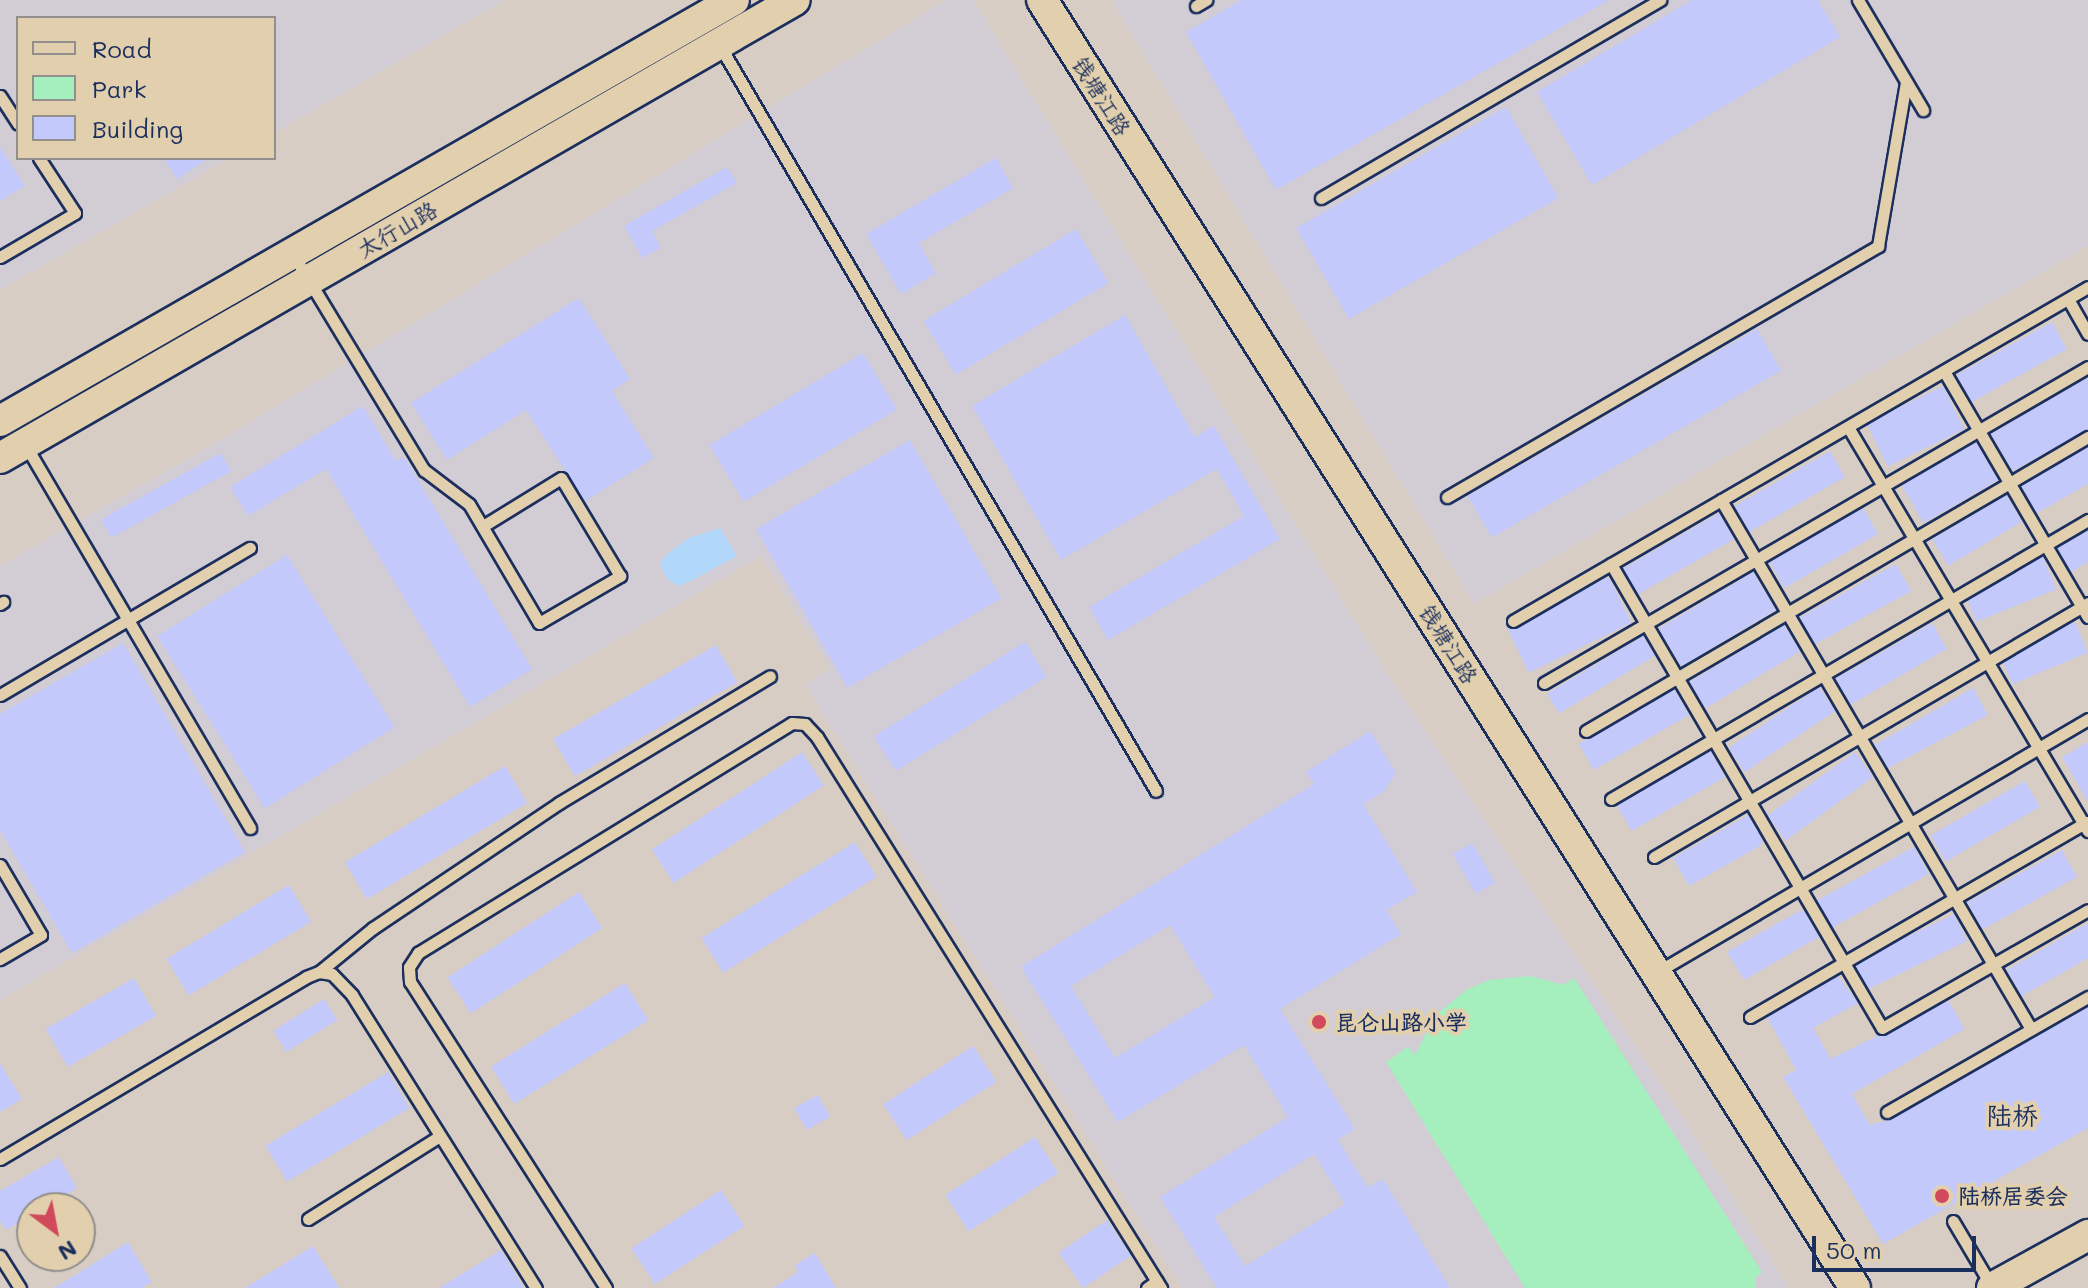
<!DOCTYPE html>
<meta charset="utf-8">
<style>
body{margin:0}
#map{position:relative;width:2088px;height:1288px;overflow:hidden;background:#d8cdc4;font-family:Mali,"LXGW WenKai TC",sans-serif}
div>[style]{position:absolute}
.built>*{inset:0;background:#d2ccd4}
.green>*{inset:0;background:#a5efbe}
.water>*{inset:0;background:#b0d6f9}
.building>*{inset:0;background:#c3c9fb;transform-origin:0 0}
.roads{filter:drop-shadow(2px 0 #1b2f5e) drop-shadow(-2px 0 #1b2f5e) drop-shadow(0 2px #1b2f5e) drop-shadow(0 -2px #1b2f5e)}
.lane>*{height:11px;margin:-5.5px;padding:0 5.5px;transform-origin:5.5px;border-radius:5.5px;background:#e1cfad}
.secondary>*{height:30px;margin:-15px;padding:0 15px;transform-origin:15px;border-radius:15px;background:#e1cfad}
.dots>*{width:22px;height:22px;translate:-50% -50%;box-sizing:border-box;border:4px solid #e1cfad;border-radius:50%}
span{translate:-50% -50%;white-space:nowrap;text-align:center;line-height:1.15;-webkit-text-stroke:8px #e1cfad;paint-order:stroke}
.street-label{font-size:22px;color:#1b2f5e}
.poi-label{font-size:22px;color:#1b2f5e;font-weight:700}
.left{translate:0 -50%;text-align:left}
.quarter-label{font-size:26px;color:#1b2f5e}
.legend{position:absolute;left:16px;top:16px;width:260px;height:144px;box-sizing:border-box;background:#e1cfad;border:2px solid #928f8d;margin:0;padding:10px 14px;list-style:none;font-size:24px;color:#1b2f5e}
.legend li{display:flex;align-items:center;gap:16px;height:40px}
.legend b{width:40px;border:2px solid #928f8d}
.north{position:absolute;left:16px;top:1192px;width:80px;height:80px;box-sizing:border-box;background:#e1cfad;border:2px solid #928f8d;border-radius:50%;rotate:148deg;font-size:22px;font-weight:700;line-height:32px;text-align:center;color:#1b2f5e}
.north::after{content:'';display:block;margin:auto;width:28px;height:36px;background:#d1495b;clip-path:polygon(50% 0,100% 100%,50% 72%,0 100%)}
.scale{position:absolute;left:1812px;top:1236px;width:164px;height:36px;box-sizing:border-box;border:4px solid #1b2f5e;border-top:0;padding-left:10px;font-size:24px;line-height:28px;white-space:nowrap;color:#1b2f5e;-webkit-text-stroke:6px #e1cfad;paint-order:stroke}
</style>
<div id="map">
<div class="built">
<i style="clip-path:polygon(0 0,505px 0,274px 133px,274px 18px,18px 18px,18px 158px,230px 158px,0 290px)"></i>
<i style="clip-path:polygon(946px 0,973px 0,1387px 673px,1677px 1108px,1789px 1288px,1182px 1288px,805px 685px,830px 669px,761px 556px,0 1000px,0 566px,219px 441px)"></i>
<i style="clip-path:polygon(1111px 0,2088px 0,2088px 246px,1474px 604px)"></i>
</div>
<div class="green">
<i style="clip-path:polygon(1531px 976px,1563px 985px,1574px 978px,1762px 1272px,1756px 1277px,1756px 1288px,1525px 1288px,1386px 1062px,1408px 1047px,1415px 1055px,1435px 1016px,1466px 990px,1489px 980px)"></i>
</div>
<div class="water">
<i style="clip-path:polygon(720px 528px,737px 556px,681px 586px,669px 581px,660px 565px,666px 555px,689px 538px)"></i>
</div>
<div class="building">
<i style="clip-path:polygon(1242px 0,1609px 0,1276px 190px,1186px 32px)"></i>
<i style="clip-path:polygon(1692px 0,1818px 0,1840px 37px,1592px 185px,1537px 92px)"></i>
<i style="left:1506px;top:107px;width:105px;height:242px;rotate:60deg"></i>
<i style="clip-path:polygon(0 147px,25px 186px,0 201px)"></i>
<i style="clip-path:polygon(164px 158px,209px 158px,177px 179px)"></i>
<i style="clip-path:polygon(996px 158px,1013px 188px,919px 243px,936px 273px,901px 294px,866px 234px)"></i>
<i style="clip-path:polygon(727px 167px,737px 183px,652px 231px,661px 248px,642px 258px,624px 226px)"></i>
<i style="left:1076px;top:229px;width:63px;height:178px;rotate:59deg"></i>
<i style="clip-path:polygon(579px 298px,630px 379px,612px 391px,654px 458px,585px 501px,526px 410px,447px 460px,411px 403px)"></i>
<i style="clip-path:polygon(1125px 315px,1195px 437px,1214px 426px,1280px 539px,1108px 640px,1089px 607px,1244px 516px,1217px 469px,1061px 560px,972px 406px)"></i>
<i style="left:2052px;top:322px;width:31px;height:109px;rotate:61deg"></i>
<i style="left:1757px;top:329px;width:48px;height:334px;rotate:60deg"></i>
<i style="left:863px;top:353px;width:66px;height:179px;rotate:59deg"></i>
<i style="clip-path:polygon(2088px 377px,2088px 429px,2013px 471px,1991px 434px)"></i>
<i style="left:1943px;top:386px;width:48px;height:85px;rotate:64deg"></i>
<i style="clip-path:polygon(363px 406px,396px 461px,404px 457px,532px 669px,470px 707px,326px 469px,248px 516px,230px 487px)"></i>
<i style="left:910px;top:440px;width:183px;height:178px;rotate:60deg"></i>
<i style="left:1976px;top:442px;width:44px;height:86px;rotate:60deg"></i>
<i style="clip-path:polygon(2088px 447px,2088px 484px,2037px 513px,2021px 486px)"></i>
<i style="left:1830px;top:451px;width:30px;height:110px;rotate:60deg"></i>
<i style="left:221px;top:453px;width:21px;height:137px;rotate:61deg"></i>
<i style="left:2006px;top:495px;width:31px;height:86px;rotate:59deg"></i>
<i style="left:1863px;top:508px;width:30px;height:108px;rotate:60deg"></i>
<i style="left:1719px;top:513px;width:30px;height:111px;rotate:60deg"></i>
<i style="clip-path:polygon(2088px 530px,2088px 562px,2071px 572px,2057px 548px)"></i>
<i style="left:287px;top:555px;width:203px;height:153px;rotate:58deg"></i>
<i style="left:2043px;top:557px;width:35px;height:86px;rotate:68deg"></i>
<i style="left:1896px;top:564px;width:31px;height:110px;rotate:61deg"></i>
<i style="left:1753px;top:572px;width:44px;height:110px;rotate:59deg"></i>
<i style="left:1609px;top:577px;width:51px;height:114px;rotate:64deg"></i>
<i style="left:2075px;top:622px;width:33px;height:82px;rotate:67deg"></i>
<i style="left:1932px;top:623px;width:30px;height:111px;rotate:60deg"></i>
<i style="left:1784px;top:625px;width:31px;height:110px;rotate:59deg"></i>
<i style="left:1643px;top:636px;width:23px;height:112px;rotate:59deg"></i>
<i style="left:1025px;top:642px;width:41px;height:178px;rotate:58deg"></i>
<i style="clip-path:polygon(123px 643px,245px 852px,72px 953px,0 830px,0 714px)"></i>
<i style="left:716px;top:645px;width:43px;height:188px;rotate:60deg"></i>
<i style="left:1819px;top:687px;width:29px;height:109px;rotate:56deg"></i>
<i style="clip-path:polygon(1973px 688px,1988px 715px,1888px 768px,1875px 745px)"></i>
<i style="left:1674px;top:689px;width:30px;height:110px;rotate:60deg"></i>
<i style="clip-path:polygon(evenodd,1370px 731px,1396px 773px,1383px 792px,1363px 804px,1417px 892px,1386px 910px,1401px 934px,1280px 1009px,1355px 1129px,1338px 1140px,1368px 1188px,1383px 1179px,1450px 1288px,1217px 1288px,1160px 1197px,1288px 1117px,1244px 1045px,1118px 1122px,1021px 967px,1314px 784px,1306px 772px,1370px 731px,1170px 925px,1215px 997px,1115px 1058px,1071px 986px,1170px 925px,1370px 731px,1314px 1154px,1345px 1204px,1245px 1266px,1214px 1217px,1314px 1154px)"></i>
<i style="clip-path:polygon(2088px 742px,2088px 802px,2062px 757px)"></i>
<i style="left:1710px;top:751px;width:30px;height:108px;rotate:60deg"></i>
<i style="left:802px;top:752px;width:40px;height:179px;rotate:57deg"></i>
<i style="left:1855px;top:752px;width:31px;height:108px;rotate:54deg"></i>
<i style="left:505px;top:766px;width:43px;height:187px;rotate:59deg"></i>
<i style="left:2025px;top:781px;width:30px;height:109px;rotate:60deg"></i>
<i style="clip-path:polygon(1748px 815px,1763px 841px,1760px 846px,1689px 886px,1673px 858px)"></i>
<i style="left:855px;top:842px;width:41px;height:181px;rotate:58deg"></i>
<i style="left:1472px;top:843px;width:46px;height:22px;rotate:60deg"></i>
<i style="left:1914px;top:847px;width:31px;height:111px;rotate:61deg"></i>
<i style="left:2062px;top:850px;width:31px;height:108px;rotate:61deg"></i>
<i style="left:289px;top:885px;width:43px;height:143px;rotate:59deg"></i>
<i style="left:579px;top:892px;width:43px;height:157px;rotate:57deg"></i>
<i style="clip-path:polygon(1799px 911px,1804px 911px,1819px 937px,1744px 980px,1727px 952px)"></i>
<i style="left:1954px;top:914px;width:30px;height:112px;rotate:64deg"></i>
<i style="clip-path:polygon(2088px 923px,2088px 958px,2022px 996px,2007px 970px)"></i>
<i style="clip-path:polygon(1838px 976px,1858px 1003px,1813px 1028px,1831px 1059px,1948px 1000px,1965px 1029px,1852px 1094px,1870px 1125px,1891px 1119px,2088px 1007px,2088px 1128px,1883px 1244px,1783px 1077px,1796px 1070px,1767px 1017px)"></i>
<i style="left:134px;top:978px;width:44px;height:102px;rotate:60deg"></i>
<i style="left:625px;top:983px;width:44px;height:158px;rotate:58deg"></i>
<i style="left:324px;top:999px;width:25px;height:60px;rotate:58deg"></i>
<i style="left:973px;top:1046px;width:43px;height:107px;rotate:57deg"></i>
<i style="clip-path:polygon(0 1063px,22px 1099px,0 1112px)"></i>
<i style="left:388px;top:1072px;width:42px;height:143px;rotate:59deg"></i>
<i style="left:818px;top:1095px;width:25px;height:27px;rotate:61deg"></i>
<i style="left:1035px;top:1137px;width:43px;height:107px;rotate:57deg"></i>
<i style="clip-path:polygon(59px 1157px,77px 1188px,44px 1208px,32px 1208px,32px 1215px,6px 1230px,0 1221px,0 1191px)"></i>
<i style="left:721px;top:1190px;width:43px;height:107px;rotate:57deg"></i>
<i style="left:1107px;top:1220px;width:43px;height:58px;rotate:56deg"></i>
<i style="clip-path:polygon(128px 1242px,152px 1282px,142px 1288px,54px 1288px)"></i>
<i style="clip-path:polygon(313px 1246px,339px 1288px,245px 1288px)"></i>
<i style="clip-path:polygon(501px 1250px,524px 1288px,439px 1288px)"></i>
<i style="clip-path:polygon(815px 1253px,836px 1288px,773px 1288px,798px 1272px,795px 1265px)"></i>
</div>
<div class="roads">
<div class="lane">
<i style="left:1858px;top:0;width:128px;rotate:59.4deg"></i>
<i style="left:1196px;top:6px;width:12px;rotate:-31deg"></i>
<i style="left:720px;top:46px;width:863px;rotate:59.66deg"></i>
<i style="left:0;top:96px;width:33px;rotate:57deg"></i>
<i style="left:1321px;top:198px;width:393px;rotate:-30.3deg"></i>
<i style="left:293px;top:254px;width:253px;rotate:58.8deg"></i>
<i style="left:424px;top:470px;width:56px;rotate:37.1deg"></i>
<i style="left:469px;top:504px;width:138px;rotate:59.5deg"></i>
<i style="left:539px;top:623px;width:94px;rotate:-30.1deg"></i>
<i style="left:620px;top:576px;width:114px;rotate:-121deg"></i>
<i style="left:561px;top:478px;width:92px;rotate:148.4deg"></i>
<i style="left:0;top:257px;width:87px;rotate:-30.4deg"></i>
<i style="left:75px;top:213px;width:66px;rotate:-123.2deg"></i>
<i style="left:2068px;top:299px;width:40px;rotate:60.3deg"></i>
<i style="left:1944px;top:371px;width:285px;rotate:59.7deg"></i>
<i style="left:1848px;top:427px;width:470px;rotate:59.3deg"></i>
<i style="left:26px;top:446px;width:443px;rotate:59.6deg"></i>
<i style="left:1447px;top:497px;width:499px;rotate:-30.2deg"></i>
<i style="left:1878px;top:246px;width:166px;rotate:-80.3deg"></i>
<i style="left:1721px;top:500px;width:613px;rotate:59.63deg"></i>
<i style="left:1611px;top:564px;width:537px;rotate:59.71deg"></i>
<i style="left:1882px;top:1028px;width:237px;rotate:-29.8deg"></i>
<i style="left:0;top:604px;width:4px;rotate:-34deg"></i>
<i style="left:1513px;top:621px;width:665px;rotate:-30.15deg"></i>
<i style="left:1544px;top:683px;width:629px;rotate:-30.15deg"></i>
<i style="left:0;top:695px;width:290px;rotate:-30.5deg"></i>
<i style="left:1586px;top:731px;width:582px;rotate:-30.36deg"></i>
<i style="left:1611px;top:799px;width:553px;rotate:-30.32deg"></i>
<i style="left:1654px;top:857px;width:503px;rotate:-30.34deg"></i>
<i style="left:0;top:865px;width:81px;rotate:59.6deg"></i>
<i style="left:41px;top:935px;width:48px;rotate:149.7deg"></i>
<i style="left:319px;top:972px;width:70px;rotate:-39.2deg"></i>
<i style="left:373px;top:928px;width:224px;rotate:-33.9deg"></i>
<i style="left:559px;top:803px;width:246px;rotate:-31deg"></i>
<i style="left:1657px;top:972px;width:500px;rotate:-30.4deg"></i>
<i style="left:1750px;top:1017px;width:389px;rotate:-30.1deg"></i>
<i style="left:1887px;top:1112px;width:232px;rotate:-29.8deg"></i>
<i style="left:0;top:1159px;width:356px;rotate:-30.7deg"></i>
<i style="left:306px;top:977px;width:14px;rotate:-21deg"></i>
<i style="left:319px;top:972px;width:13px;rotate:9deg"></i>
<i style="left:332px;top:974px;width:29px;rotate:46deg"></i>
<i style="left:352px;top:995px;width:346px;rotate:57.9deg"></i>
<i style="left:308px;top:1219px;width:156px;rotate:-32.2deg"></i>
<i style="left:1953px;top:1221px;width:77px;rotate:59.4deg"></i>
<i style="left:0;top:1256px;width:38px;rotate:58deg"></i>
<i style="left:606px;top:1288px;width:363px;rotate:-122.6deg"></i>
<i style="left:410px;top:982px;width:15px;rotate:-94deg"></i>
<i style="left:409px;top:967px;width:17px;rotate:-57deg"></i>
<i style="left:418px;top:953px;width:439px;rotate:-31.6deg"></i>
<i style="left:792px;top:723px;width:13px;rotate:4deg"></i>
<i style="left:805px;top:724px;width:18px;rotate:47deg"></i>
<i style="left:817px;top:737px;width:650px;rotate:58.02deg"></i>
<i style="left:1147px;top:1288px;width:12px;rotate:-35deg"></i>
</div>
<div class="secondary">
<i style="left:1042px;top:0;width:1523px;rotate:57.74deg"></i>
<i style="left:0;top:421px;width:846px;rotate:-29.84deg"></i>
<i style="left:0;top:458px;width:917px;rotate:-29.95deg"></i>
<i style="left:1992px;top:1288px;width:110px;rotate:-28.9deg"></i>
</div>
</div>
<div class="dots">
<i style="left:1319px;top:1022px;background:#d1495b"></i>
<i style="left:1942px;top:1196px;background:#d1495b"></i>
</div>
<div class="street-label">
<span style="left:1102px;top:96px;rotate:58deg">钱塘江路</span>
<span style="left:397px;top:229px;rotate:-30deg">太行山路</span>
<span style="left:1449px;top:644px;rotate:58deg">钱塘江路</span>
</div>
<div class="poi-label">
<span class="left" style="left:1335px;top:1022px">昆仑山路小学</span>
<span class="left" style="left:1958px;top:1196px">陆桥居委会</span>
</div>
<div class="quarter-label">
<span style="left:2012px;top:1116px">陆桥</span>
</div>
<ul class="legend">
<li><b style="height:10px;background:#e1cfad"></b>Road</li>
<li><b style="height:22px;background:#a5efbe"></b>Park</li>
<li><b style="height:22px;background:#c3c9fb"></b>Building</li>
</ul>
<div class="north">N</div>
<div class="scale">50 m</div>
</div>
